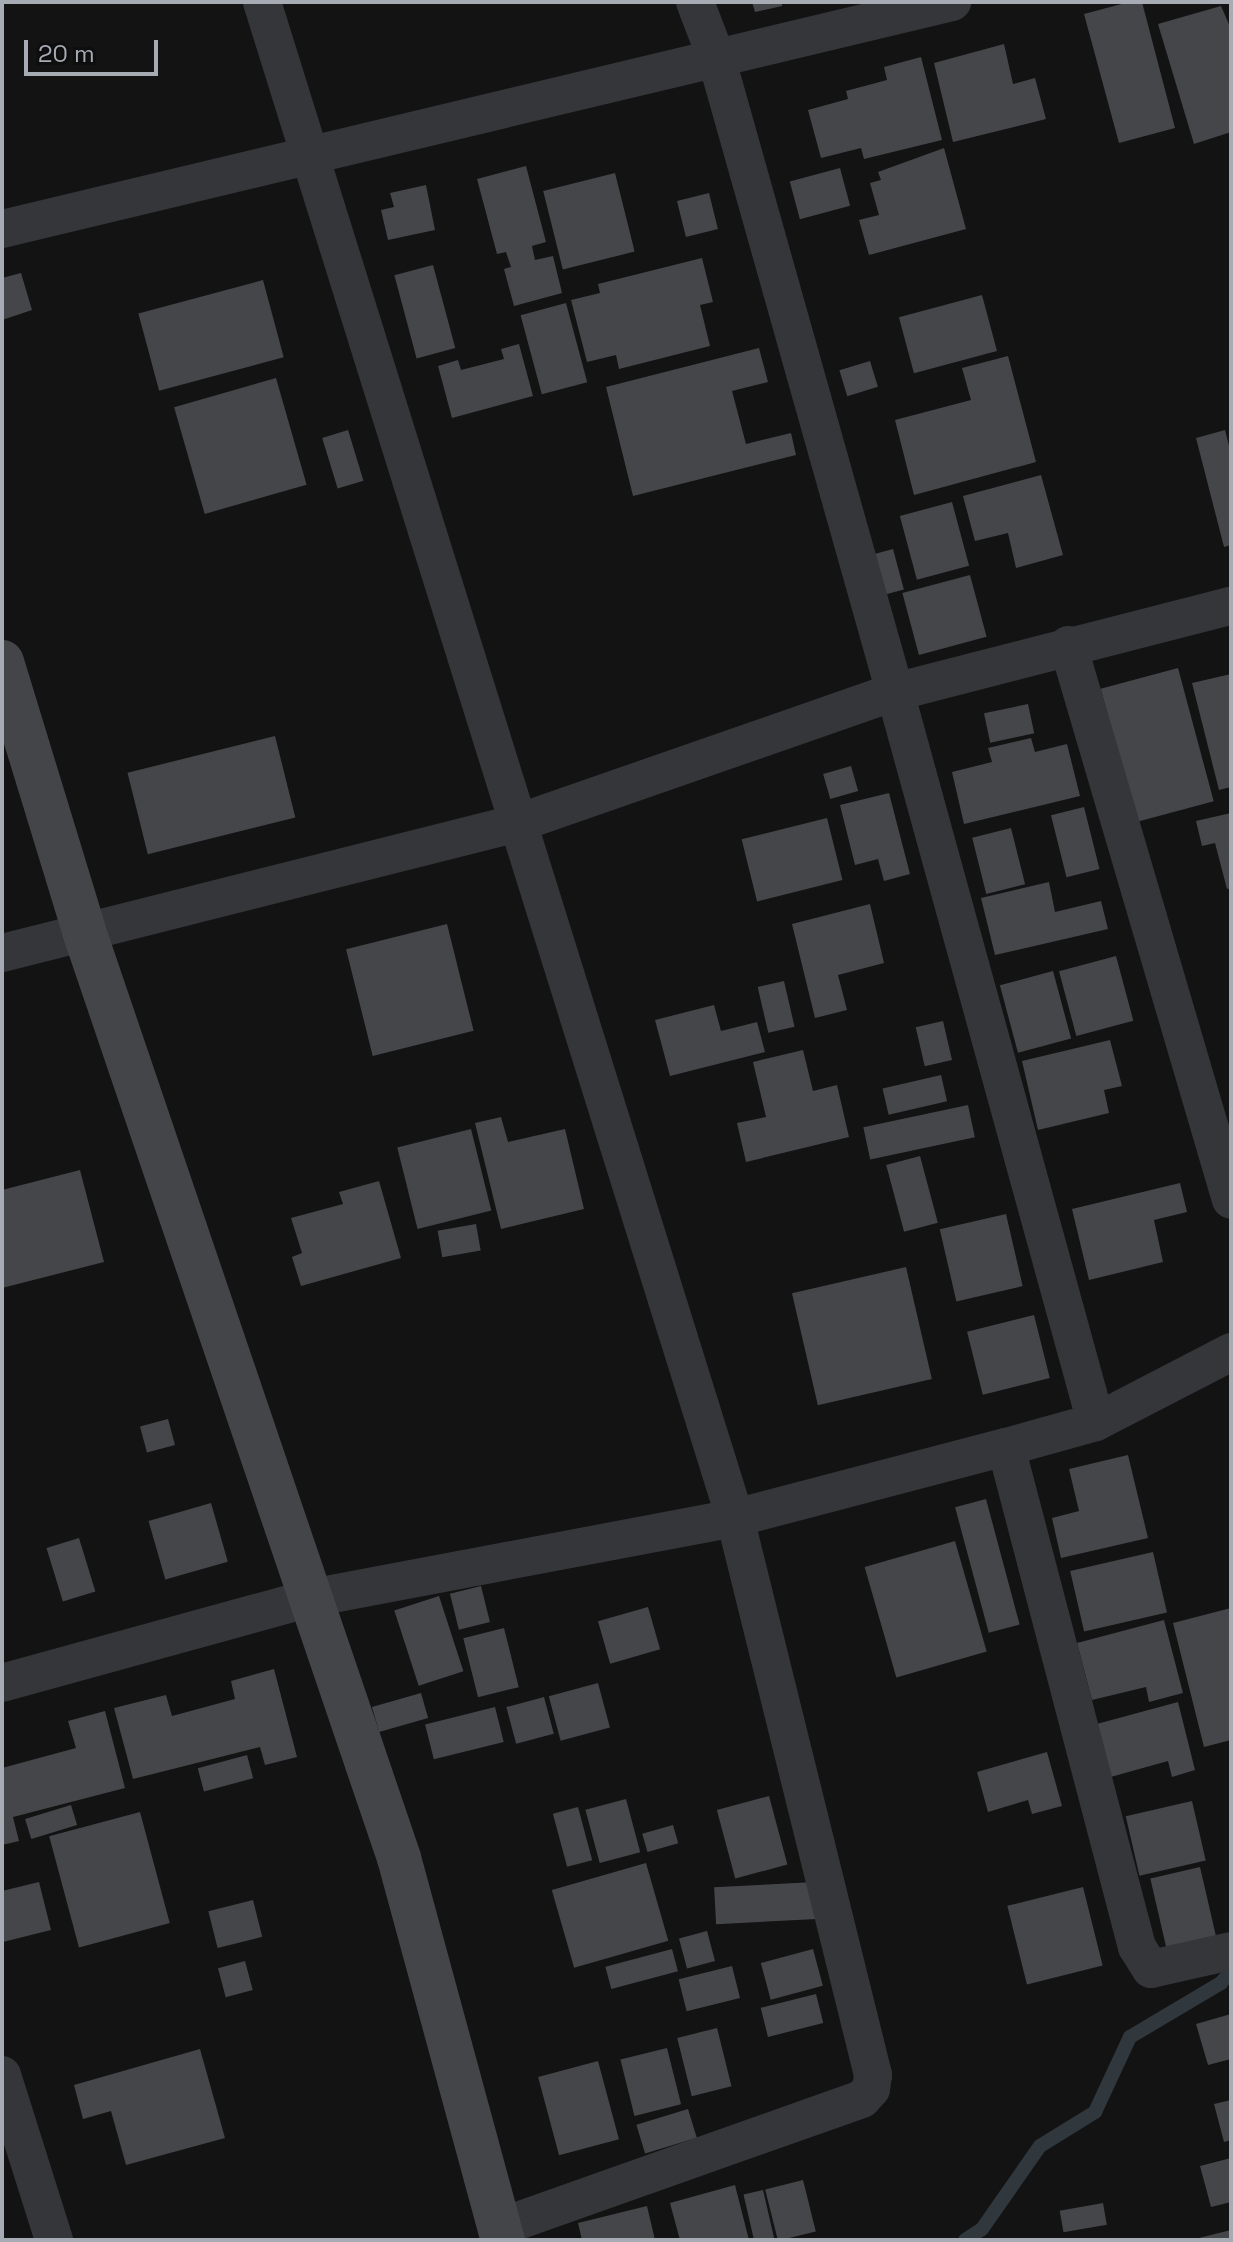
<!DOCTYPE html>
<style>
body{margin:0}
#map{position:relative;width:1233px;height:2242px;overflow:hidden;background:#131314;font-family:"Space Grotesk",sans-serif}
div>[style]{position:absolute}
.stream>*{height:14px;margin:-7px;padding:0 7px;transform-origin:7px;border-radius:7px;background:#30383d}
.building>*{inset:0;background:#454649;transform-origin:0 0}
.street>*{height:38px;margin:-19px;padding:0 19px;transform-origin:19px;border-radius:19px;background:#353639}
.secondary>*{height:44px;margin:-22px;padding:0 22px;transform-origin:22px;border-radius:22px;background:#434549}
span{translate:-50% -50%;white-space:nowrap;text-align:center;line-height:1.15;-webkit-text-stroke:8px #0e0e0f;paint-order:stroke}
.frame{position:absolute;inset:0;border:4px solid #a7abb3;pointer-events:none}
.scale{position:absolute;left:24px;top:40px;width:134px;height:36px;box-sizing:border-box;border:4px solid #a7abb3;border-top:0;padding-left:10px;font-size:24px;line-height:28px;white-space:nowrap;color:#a7abb3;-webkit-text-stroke:6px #0e0e0f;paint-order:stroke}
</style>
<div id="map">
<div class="stream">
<i style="left:965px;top:2240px;width:20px;rotate:-33deg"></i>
<i style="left:982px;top:2229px;width:101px;rotate:-55.1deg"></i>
<i style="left:1040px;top:2146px;width:65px;rotate:-31.7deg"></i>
<i style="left:1095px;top:2112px;width:83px;rotate:-65deg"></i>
<i style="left:1130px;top:2037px;width:106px;rotate:-30.7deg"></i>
<i style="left:1221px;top:1983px;width:16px;rotate:-50deg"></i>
</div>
<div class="building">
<i style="clip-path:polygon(752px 2px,782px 2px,782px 6px,755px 12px)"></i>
<i style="clip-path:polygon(1129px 2px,1142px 2px,1175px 128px,1119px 143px,1084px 14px)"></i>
<i style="clip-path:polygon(1221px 6px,1231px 29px,1231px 132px,1194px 144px,1158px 24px)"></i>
<i style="clip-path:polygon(1004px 44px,1013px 84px,1035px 78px,1046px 119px,953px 142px,934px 63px)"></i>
<i style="clip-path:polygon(921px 57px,942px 140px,864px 159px,861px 148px,821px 158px,808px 110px,848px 99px,846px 91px,887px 80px,884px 67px)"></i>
<i style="clip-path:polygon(944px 148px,966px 229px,869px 255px,859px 220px,879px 215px,870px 183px,881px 180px,878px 172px)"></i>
<i style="clip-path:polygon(526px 166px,546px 242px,532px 246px,535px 260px,553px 256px,562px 293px,514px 306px,504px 269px,511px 267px,506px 252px,497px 254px,477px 179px)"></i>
<i style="left:840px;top:168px;width:39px;height:52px;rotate:75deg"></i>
<i style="left:615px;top:173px;width:81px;height:74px;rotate:76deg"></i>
<i style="clip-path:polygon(426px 185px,435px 230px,388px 240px,381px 210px,394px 207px,390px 193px)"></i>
<i style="left:709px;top:193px;width:37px;height:33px;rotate:76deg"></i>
<i style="clip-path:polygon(702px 258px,713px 302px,700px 305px,710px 346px,619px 369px,616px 355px,587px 362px,571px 300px,600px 293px,598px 284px)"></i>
<i style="left:433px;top:265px;width:86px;height:40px;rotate:75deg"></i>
<i style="clip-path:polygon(21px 273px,32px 310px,2px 320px,2px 278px)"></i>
<i style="left:263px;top:280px;width:80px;height:129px;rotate:75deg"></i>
<i style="left:982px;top:295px;width:58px;height:86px;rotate:75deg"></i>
<i style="left:566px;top:303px;width:82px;height:47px;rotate:75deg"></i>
<i style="clip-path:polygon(519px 344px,533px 396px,452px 418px,438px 366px,458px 360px,461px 370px,504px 359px,501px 349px)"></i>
<i style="clip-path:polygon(759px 348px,768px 382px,732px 391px,746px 444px,791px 433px,796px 455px,633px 496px,606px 387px)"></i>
<i style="clip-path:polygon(1008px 356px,1036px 462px,914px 495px,895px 420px,971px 400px,962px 368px)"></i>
<i style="left:870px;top:361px;width:27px;height:32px;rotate:73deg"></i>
<i style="left:276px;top:378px;width:111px;height:106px;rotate:74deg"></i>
<i style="left:348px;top:430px;width:53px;height:27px;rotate:73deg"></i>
<i style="clip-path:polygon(1225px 430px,1231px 454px,1231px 545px,1224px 547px,1196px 438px)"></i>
<i style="clip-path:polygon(1041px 475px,1063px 555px,1016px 568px,1008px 533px,975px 541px,963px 496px)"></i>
<i style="left:952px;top:502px;width:66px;height:54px;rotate:75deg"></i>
<i style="left:893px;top:549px;width:42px;height:29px;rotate:75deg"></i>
<i style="left:970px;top:575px;width:64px;height:70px;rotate:75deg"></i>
<i style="left:1178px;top:668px;width:138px;height:80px;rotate:75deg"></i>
<i style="clip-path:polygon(1231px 674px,1231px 787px,1219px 790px,1192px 683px)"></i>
<i style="left:1028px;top:704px;width:30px;height:45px;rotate:78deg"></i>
<i style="left:275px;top:736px;width:84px;height:152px;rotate:76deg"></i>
<i style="clip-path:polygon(1031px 738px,1035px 752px,1067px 744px,1080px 796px,964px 824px,952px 772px,992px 762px,988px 748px)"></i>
<i style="left:851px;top:766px;width:26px;height:29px;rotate:74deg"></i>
<i style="clip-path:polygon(889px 793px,910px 874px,884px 881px,878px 859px,855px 865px,840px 805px)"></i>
<i style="left:1084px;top:807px;width:64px;height:34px;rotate:76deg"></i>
<i style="clip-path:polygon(1231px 813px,1231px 888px,1227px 889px,1215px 843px,1202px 846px,1196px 821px)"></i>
<i style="left:827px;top:818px;width:64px;height:88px;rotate:76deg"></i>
<i style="left:1011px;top:828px;width:58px;height:40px;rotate:76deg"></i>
<i style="clip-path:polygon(1049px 882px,1055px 912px,1101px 901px,1108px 929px,995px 955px,981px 898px)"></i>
<i style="clip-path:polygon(870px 904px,884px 963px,838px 975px,847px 1010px,815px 1018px,792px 924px)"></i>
<i style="left:447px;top:924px;width:110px;height:104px;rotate:76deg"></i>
<i style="left:1116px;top:956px;width:67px;height:59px;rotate:75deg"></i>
<i style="left:1053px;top:971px;width:70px;height:55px;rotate:75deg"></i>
<i style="left:784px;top:981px;width:47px;height:27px;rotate:77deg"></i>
<i style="clip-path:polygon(714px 1005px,721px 1031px,757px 1022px,765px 1052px,670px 1076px,655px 1020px)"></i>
<i style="left:943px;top:1021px;width:40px;height:28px;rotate:77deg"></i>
<i style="clip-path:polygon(1110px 1040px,1122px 1086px,1104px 1090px,1109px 1113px,1038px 1130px,1022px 1061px)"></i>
<i style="clip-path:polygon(803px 1050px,813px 1091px,837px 1085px,849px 1137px,746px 1162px,737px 1123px,766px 1117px,753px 1062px)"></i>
<i style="left:941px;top:1075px;width:27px;height:60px;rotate:77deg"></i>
<i style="left:968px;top:1105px;width:33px;height:107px;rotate:78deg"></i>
<i style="clip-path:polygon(501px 1117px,508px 1142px,565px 1129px,584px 1209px,501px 1229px,475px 1123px)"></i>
<i style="left:471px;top:1129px;width:84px;height:76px;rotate:76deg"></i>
<i style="left:920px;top:1156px;width:69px;height:35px;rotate:75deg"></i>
<i style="clip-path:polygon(80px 1170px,104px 1262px,2px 1288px,2px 1190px)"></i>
<i style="clip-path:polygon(379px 1181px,401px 1258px,301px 1286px,292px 1257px,302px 1253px,291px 1218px,343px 1204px,339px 1192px)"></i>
<i style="clip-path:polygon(1180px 1183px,1187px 1212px,1154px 1220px,1163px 1262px,1089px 1280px,1072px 1209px)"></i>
<i style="left:1006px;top:1214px;width:74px;height:68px;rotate:77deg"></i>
<i style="left:476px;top:1224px;width:27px;height:39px;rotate:80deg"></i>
<i style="left:906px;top:1267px;width:115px;height:117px;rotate:77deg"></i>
<i style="left:1034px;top:1315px;width:65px;height:69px;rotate:76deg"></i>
<i style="left:168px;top:1419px;width:27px;height:29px;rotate:75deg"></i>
<i style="clip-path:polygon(1128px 1455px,1148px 1538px,1061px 1558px,1052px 1518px,1079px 1511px,1069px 1469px)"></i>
<i style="left:986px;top:1499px;width:130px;height:32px;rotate:75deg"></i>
<i style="left:211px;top:1503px;width:61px;height:65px;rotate:74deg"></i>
<i style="left:79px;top:1538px;width:56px;height:34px;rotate:73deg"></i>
<i style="left:955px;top:1541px;width:115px;height:94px;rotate:74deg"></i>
<i style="left:1153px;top:1552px;width:62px;height:85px;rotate:77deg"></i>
<i style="left:481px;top:1586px;width:37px;height:32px;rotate:76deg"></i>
<i style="left:439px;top:1596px;width:79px;height:47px;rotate:72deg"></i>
<i style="left:648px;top:1607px;width:44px;height:52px;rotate:74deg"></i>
<i style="clip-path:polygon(1231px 1608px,1231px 1740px,1204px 1747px,1173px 1623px)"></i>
<i style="clip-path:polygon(1164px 1620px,1183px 1693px,1149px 1702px,1146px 1687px,1092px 1700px,1077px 1643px)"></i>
<i style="left:504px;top:1628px;width:61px;height:42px;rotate:76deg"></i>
<i style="clip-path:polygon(274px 1669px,297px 1757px,265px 1765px,260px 1747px,133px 1779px,114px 1708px,166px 1695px,172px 1716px,235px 1699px,231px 1681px)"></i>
<i style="left:598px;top:1683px;width:46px;height:51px;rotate:75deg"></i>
<i style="left:421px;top:1693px;width:26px;height:51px;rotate:74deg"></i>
<i style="left:544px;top:1697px;width:38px;height:39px;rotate:75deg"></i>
<i style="clip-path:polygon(1178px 1702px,1195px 1770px,1172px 1777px,1168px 1761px,1107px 1778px,1093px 1725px)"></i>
<i style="left:495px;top:1707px;width:36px;height:72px;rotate:76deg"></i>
<i style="clip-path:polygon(105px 1711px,125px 1788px,13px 1817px,19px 1841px,2px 1845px,2px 1768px,76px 1748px,68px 1721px)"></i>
<i style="clip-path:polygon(1047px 1752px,1062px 1806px,1032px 1814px,1028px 1800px,988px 1812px,977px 1772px)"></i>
<i style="left:247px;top:1755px;width:24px;height:51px;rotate:75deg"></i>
<i style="left:769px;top:1796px;width:71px;height:54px;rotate:75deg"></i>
<i style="left:626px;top:1799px;width:55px;height:42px;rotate:75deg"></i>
<i style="left:1192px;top:1801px;width:61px;height:68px;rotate:77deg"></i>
<i style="left:71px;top:1805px;width:21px;height:48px;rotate:73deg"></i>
<i style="left:578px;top:1807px;width:55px;height:26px;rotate:75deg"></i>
<i style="left:140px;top:1812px;width:115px;height:94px;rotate:75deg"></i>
<i style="left:673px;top:1825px;width:19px;height:32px;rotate:74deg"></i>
<i style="left:646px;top:1863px;width:81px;height:98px;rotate:74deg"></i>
<i style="left:1200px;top:1867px;width:74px;height:51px;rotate:77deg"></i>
<i style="clip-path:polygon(39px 1882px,51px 1930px,3px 1942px,2px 1891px)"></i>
<i style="left:815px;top:1882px;width:37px;height:101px;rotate:87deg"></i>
<i style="left:1083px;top:1887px;width:81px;height:78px;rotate:76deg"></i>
<i style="left:253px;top:1900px;width:38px;height:46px;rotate:76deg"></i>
<i style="left:707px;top:1931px;width:31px;height:29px;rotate:75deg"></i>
<i style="left:672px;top:1949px;width:23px;height:69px;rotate:75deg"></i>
<i style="left:813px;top:1949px;width:38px;height:54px;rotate:75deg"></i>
<i style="left:245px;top:1961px;width:30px;height:28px;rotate:75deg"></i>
<i style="left:732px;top:1966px;width:33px;height:55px;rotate:76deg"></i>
<i style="left:816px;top:1994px;width:30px;height:57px;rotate:76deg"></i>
<i style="clip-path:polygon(1231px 2014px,1231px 2059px,1208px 2065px,1196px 2024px)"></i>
<i style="left:717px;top:2028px;width:60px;height:41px;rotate:76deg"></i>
<i style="left:667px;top:2048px;width:58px;height:48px;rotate:76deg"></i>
<i style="clip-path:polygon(200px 2049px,225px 2138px,126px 2165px,111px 2111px,83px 2119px,74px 2085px)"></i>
<i style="left:598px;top:2061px;width:81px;height:62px;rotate:75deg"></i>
<i style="clip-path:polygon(1231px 2100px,1231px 2140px,1224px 2142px,1214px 2104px)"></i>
<i style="left:688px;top:2109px;width:30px;height:54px;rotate:73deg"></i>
<i style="clip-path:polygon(1231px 2158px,1231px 2202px,1211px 2207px,1200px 2166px)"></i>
<i style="left:803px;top:2180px;width:53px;height:39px;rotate:76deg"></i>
<i style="clip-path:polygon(735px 2185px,749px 2240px,680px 2240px,670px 2203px)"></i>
<i style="left:763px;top:2190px;width:51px;height:20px;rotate:77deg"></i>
<i style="left:1103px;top:2203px;width:22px;height:44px;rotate:80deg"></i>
<i style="clip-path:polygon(647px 2206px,655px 2240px,582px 2240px,578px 2223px)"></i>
<i style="clip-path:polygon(1231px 2230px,1231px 2240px,1195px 2240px,1195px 2239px)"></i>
</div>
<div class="street">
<i style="left:262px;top:2px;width:1588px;rotate:72.67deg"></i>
<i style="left:735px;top:1518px;width:574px;rotate:76.08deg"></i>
<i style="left:873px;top:2075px;width:14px;rotate:98deg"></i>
<i style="left:871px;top:2089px;width:13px;rotate:132deg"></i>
<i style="left:862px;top:2099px;width:384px;rotate:160.5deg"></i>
<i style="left:695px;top:2px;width:59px;rotate:69.1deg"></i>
<i style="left:716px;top:57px;width:660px;rotate:74.26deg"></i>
<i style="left:895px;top:692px;width:757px;rotate:74.61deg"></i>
<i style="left:2px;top:229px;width:977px;rotate:-13.44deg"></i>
<i style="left:1068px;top:645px;width:578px;rotate:73.63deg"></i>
<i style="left:2px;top:953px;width:532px;rotate:-14.14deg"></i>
<i style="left:518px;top:823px;width:399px;rotate:-19.2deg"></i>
<i style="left:895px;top:692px;width:347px;rotate:-14.4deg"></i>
<i style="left:1006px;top:1447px;width:517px;rotate:75.32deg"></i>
<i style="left:1137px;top:1947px;width:26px;rotate:58deg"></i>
<i style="left:1151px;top:1969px;width:82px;rotate:-12.7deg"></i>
<i style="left:2px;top:1683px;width:320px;rotate:-15.4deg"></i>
<i style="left:311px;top:1598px;width:431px;rotate:-10.7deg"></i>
<i style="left:735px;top:1518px;width:280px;rotate:-14.7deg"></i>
<i style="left:1006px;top:1447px;width:93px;rotate:-15.5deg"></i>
<i style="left:1096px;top:1422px;width:152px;rotate:-27.4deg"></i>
<i style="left:2px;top:2075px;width:173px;rotate:72.5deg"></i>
</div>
<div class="secondary">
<i style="left:2px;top:662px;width:281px;rotate:73deg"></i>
<i style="left:84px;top:931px;width:979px;rotate:71.23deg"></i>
<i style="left:399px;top:1858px;width:396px;rotate:74.8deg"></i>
</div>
<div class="frame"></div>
<div class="scale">20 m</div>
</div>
